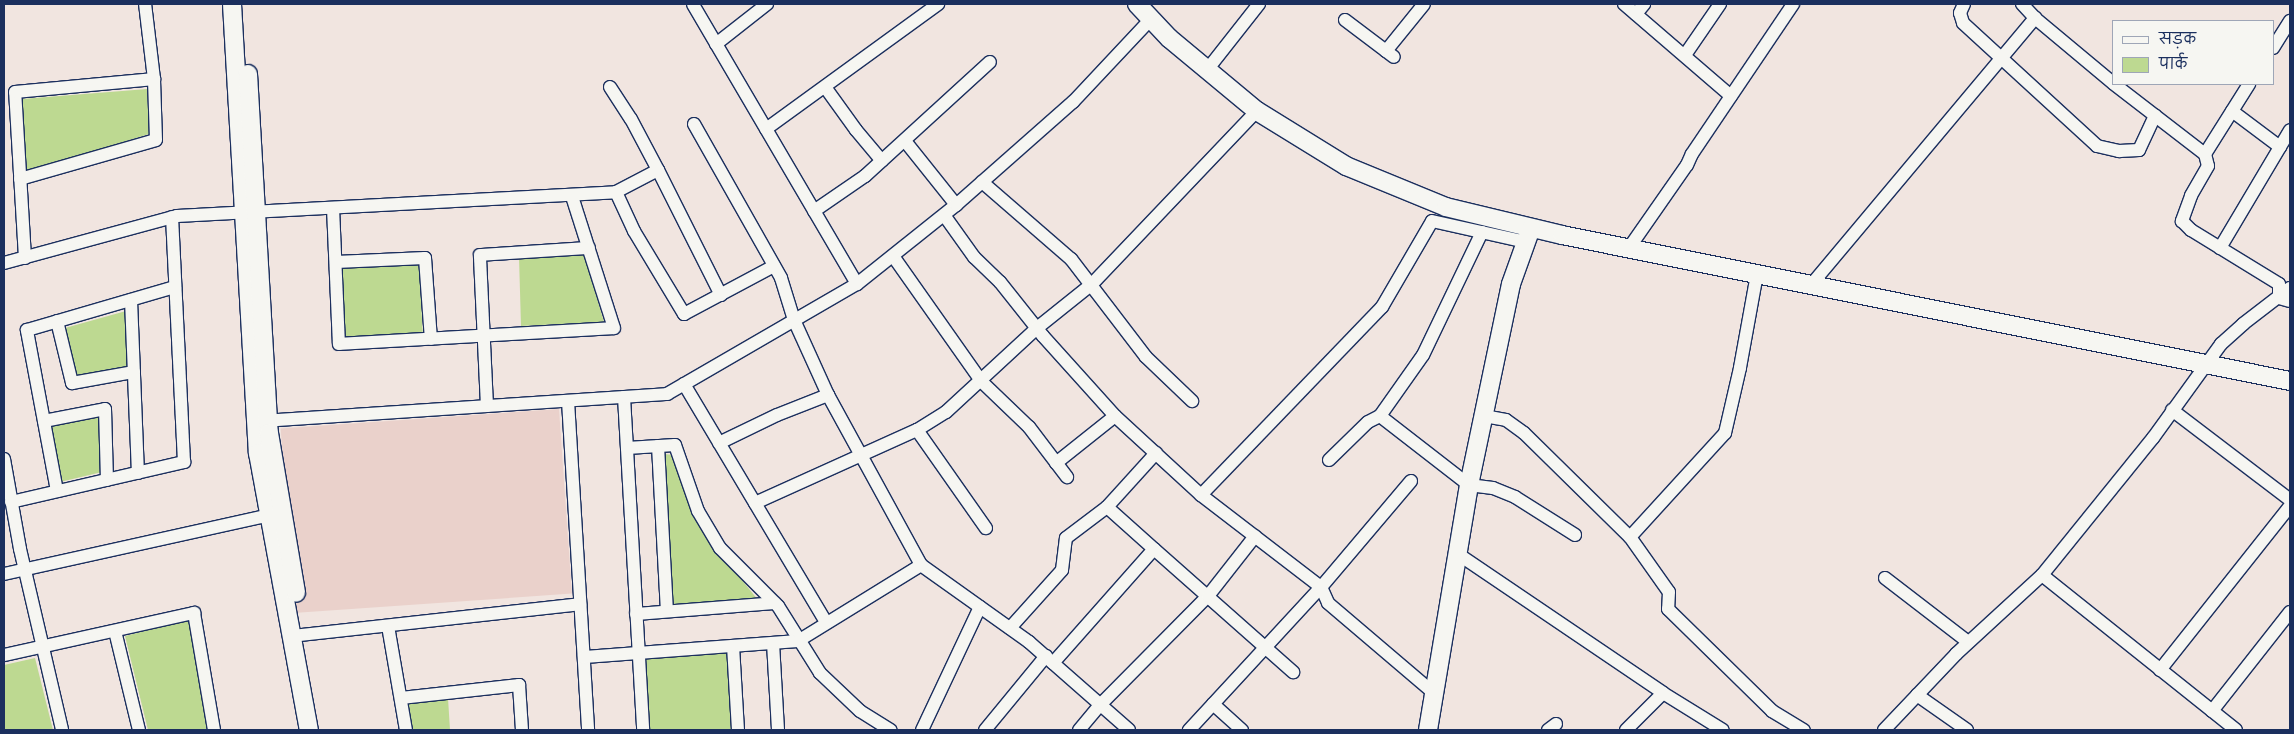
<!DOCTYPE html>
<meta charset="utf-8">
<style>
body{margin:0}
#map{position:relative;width:2294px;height:734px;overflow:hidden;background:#f1e5e0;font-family:Delius,"Playpen Sans Deva",sans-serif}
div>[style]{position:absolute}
.built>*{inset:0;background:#ead1cb;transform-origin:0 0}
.green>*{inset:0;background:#bdd991;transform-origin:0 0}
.roads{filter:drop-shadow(1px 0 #1b2f5e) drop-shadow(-1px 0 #1b2f5e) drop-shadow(0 1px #1b2f5e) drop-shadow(0 -1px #1b2f5e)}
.street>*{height:12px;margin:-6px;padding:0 6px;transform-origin:6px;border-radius:6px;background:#f6f6f2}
.secondary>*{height:18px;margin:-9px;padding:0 9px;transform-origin:9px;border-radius:9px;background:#f6f6f2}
span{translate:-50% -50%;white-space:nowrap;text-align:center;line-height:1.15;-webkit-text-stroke:4.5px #f6f6f2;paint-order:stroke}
.frame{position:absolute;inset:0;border:5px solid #1b2f5e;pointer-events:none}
.legend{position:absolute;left:2112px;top:20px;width:162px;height:65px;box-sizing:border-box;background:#f6f6f2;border:1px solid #9ea6b7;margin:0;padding:6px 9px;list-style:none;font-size:15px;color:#1b2f5e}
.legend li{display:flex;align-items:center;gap:10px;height:25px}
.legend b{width:25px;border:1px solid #9ea6b7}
</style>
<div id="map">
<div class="built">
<i style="left:559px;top:409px;width:185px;height:279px;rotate:86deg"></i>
</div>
<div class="green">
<i style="clip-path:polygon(147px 89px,149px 134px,27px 172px,22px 99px)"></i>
<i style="clip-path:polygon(584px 254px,604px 322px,521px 326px,519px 257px)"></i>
<i style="left:419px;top:262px;width:71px;height:79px;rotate:87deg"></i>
<i style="clip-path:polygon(126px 311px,129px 367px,76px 377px,65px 328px)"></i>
<i style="clip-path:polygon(100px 414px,102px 472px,60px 482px,49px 425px)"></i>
<i style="clip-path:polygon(664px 454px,674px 455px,700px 528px,758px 600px,673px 605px)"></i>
<i style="clip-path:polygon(189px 620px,207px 730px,148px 730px,125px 636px)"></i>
<i style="left:728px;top:653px;width:77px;height:83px;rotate:86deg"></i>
<i style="clip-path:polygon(35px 658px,53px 730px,4px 730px,4px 665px)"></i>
<i style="clip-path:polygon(448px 698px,450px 730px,412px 730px,408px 703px)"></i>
</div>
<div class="roads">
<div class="street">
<i style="left:1624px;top:4px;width:141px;rotate:40.7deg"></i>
<i style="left:1964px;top:4px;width:10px;rotate:114deg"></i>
<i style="left:1960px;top:13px;width:10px;rotate:73deg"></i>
<i style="left:1963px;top:23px;width:182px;rotate:42.5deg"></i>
<i style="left:2097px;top:146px;width:23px;rotate:13deg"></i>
<i style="left:2119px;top:151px;width:20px;rotate:-3deg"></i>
<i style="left:2139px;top:150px;width:38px;rotate:-65deg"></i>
<i style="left:2022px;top:4px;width:19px;rotate:47deg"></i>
<i style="left:2035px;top:18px;width:102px;rotate:39.8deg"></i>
<i style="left:1636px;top:14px;width:13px;rotate:-51deg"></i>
<i style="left:1345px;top:20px;width:61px;rotate:37.1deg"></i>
<i style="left:716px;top:44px;width:65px;rotate:-38.1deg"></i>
<i style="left:2273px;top:48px;width:32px;rotate:-58deg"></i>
<i style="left:1386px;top:51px;width:60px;rotate:-51deg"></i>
<i style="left:1685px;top:55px;width:62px;rotate:-55.5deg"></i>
<i style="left:1207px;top:70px;width:84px;rotate:-51.8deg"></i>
<i style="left:2114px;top:84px;width:115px;rotate:37.6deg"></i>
<i style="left:2205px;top:154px;width:12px;rotate:76deg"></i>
<i style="left:2208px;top:166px;width:34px;rotate:120deg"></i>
<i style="left:2191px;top:196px;width:27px;rotate:110deg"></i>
<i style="left:2182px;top:221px;width:13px;rotate:45deg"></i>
<i style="left:2191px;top:230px;width:103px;rotate:31.5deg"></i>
<i style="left:2279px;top:284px;width:14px;rotate:90deg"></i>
<i style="left:2279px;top:298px;width:11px;rotate:15deg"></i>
<i style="left:610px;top:87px;width:38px;rotate:57deg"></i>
<i style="left:631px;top:119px;width:58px;rotate:62.1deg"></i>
<i style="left:658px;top:170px;width:47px;rotate:152.4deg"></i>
<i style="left:825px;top:87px;width:53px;rotate:54.2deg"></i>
<i style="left:856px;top:130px;width:40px;rotate:50deg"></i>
<i style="left:2232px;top:111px;width:60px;rotate:36.9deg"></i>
<i style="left:694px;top:124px;width:177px;rotate:60.5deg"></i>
<i style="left:781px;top:278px;width:44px;rotate:72.8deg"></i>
<i style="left:794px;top:320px;width:82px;rotate:65.6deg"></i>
<i style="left:828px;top:395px;width:194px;rotate:61.3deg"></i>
<i style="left:766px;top:129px;width:213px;rotate:-36deg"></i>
<i style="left:905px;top:141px;width:82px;rotate:51.4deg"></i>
<i style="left:2205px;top:154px;width:83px;rotate:-57.8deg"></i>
<i style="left:658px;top:170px;width:140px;rotate:63.3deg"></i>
<i style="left:20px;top:179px;width:141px;rotate:-16deg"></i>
<i style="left:156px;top:140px;width:61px;rotate:-91.9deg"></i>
<i style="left:154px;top:79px;width:76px;rotate:-96.8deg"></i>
<i style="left:982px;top:182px;width:118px;rotate:40.9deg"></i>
<i style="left:1071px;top:259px;width:123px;rotate:52.6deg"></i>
<i style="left:1146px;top:357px;width:64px;rotate:43.7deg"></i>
<i style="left:333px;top:208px;width:136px;rotate:87.5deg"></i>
<i style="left:339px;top:344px;width:275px;rotate:-3.3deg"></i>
<i style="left:614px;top:328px;width:139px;rotate:-107.7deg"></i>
<i style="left:814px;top:211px;width:62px;rotate:-34.5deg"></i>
<i style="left:865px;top:176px;width:169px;rotate:-42.4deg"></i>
<i style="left:944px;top:215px;width:52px;rotate:54.5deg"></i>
<i style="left:974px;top:257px;width:36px;rotate:44deg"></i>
<i style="left:1000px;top:282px;width:69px;rotate:51.5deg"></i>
<i style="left:1043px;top:336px;width:108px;rotate:48deg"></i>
<i style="left:1482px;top:232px;width:136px;rotate:115.6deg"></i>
<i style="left:1423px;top:355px;width:75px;rotate:125.2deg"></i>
<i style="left:1380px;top:416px;width:113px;rotate:37.8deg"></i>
<i style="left:1469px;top:485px;width:24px;rotate:7deg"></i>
<i style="left:1493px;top:488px;width:24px;rotate:22deg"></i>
<i style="left:1515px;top:497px;width:71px;rotate:32.3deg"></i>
<i style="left:1629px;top:248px;width:101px;rotate:-55.1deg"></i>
<i style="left:1687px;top:165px;width:12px;rotate:-66deg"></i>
<i style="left:1692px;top:154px;width:181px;rotate:-56deg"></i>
<i style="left:2220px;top:248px;width:137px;rotate:-59.3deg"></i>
<i style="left:893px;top:256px;width:154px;rotate:54.8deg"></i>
<i style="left:982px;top:382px;width:65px;rotate:43.8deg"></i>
<i style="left:1029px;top:427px;width:63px;rotate:52.8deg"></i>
<i style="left:25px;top:258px;width:166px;rotate:-93.4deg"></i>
<i style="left:15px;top:92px;width:140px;rotate:-5.3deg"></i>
<i style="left:336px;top:262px;width:89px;rotate:-2.6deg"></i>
<i style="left:425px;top:258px;width:81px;rotate:85.8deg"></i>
<i style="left:4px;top:263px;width:179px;rotate:-15.2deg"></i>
<i style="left:177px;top:216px;width:440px;rotate:-3.1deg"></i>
<i style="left:616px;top:192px;width:43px;rotate:65.2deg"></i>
<i style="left:634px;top:231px;width:97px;rotate:58.9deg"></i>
<i style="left:684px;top:314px;width:102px;rotate:-28.1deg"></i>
<i style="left:1757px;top:274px;width:96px;rotate:100.3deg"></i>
<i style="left:1740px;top:368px;width:67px;rotate:103deg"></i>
<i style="left:1725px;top:433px;width:141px;rotate:132.4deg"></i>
<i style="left:1630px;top:537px;width:67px;rotate:54.7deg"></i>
<i style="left:1669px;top:592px;width:17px;rotate:93deg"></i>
<i style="left:1668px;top:609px;width:146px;rotate:44.4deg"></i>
<i style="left:1772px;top:711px;width:37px;rotate:31deg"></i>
<i style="left:857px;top:284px;width:127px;rotate:-38.6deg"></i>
<i style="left:956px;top:205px;width:156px;rotate:-41.4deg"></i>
<i style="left:1073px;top:102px;width:114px;rotate:-46.8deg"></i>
<i style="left:1811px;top:285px;width:349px;rotate:-50deg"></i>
<i style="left:131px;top:300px;width:173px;rotate:87.7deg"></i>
<i style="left:57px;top:321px;width:64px;rotate:76.4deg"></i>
<i style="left:72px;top:383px;width:63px;rotate:-10.1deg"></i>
<i style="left:684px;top:384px;width:277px;rotate:59.2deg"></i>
<i style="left:624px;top:397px;width:334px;rotate:86.7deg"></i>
<i style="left:568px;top:401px;width:330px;rotate:86.5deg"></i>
<i style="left:487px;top:406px;width:151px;rotate:-92.7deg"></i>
<i style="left:480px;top:255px;width:109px;rotate:-3.7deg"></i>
<i style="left:2172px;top:410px;width:148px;rotate:37.3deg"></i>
<i style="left:1484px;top:416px;width:22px;rotate:10deg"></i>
<i style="left:1506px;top:420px;width:22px;rotate:36deg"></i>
<i style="left:1524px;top:433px;width:148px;rotate:44.5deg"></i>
<i style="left:44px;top:421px;width:62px;rotate:-11.1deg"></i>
<i style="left:105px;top:409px;width:71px;rotate:88.4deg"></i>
<i style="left:261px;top:421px;width:407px;rotate:-3.8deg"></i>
<i style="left:667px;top:394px;width:220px;rotate:-30.1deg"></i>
<i style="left:857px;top:284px;width:324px;rotate:-120.4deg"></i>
<i style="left:917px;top:430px;width:120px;rotate:54.9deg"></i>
<i style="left:719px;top:443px;width:64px;rotate:-25.8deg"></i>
<i style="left:777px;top:415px;width:55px;rotate:-21.4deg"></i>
<i style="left:658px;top:446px;width:165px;rotate:86.9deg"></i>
<i style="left:627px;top:448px;width:48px;rotate:-3.6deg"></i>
<i style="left:675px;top:445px;width:70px;rotate:70.8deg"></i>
<i style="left:698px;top:511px;width:43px;rotate:59.3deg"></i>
<i style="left:720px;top:548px;width:82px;rotate:45deg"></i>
<i style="left:778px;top:606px;width:79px;rotate:57.9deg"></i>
<i style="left:820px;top:673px;width:55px;rotate:43.5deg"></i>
<i style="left:860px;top:711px;width:36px;rotate:32deg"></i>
<i style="left:4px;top:459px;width:91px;rotate:79.9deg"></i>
<i style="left:20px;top:549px;width:186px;rotate:76.9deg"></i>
<i style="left:1329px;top:460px;width:54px;rotate:-44.3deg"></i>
<i style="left:1368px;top:422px;width:13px;rotate:-27deg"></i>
<i style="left:1056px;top:463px;width:75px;rotate:-38.5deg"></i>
<i style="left:1115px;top:416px;width:117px;rotate:42.6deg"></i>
<i style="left:1201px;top:495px;width:151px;rotate:37.5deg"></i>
<i style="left:1321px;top:587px;width:195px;rotate:132.7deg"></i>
<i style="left:1411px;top:481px;width:139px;rotate:130.3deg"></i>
<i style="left:1321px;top:587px;width:17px;rotate:66deg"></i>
<i style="left:1328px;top:603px;width:140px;rotate:40.4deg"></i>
<i style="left:57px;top:491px;width:164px;rotate:-100.6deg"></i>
<i style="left:27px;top:330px;width:154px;rotate:-16.2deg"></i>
<i style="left:1201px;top:495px;width:261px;rotate:-46.1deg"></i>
<i style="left:1382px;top:307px;width:99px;rotate:-59.8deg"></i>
<i style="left:1432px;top:221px;width:96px;rotate:12.6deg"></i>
<i style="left:11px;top:502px;width:178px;rotate:-13deg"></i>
<i style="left:184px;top:462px;width:245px;rotate:-92.8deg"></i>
<i style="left:755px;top:503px;width:178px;rotate:-24.3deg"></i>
<i style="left:917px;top:430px;width:34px;rotate:-32deg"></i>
<i style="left:946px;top:412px;width:124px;rotate:-42.7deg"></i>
<i style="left:1037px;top:328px;width:70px;rotate:-38.7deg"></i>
<i style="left:1092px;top:284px;width:239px;rotate:-46.4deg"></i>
<i style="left:1107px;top:507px;width:63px;rotate:41.8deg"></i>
<i style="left:1458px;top:554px;width:248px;rotate:34.1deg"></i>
<i style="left:4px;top:574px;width:272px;rotate:-12.5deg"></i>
<i style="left:2042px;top:575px;width:248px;rotate:38.6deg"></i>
<i style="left:1885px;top:578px;width:105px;rotate:37.6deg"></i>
<i style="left:636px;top:614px;width:139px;rotate:-4.5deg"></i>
<i style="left:388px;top:626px;width:106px;rotate:80.2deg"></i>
<i style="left:1010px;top:628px;width:78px;rotate:-48.1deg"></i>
<i style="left:1062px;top:570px;width:32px;rotate:-83deg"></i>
<i style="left:1066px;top:538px;width:51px;rotate:-37.1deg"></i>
<i style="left:1107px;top:507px;width:73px;rotate:-47.8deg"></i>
<i style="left:115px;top:631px;width:102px;rotate:76.4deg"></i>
<i style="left:292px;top:636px;width:290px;rotate:-6.3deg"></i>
<i style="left:773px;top:643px;width:87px;rotate:86.7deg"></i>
<i style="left:733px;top:646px;width:84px;rotate:86.6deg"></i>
<i style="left:4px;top:655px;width:195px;rotate:-12.5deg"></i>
<i style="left:194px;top:613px;width:119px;rotate:80.3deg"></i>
<i style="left:584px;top:657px;width:215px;rotate:-4.3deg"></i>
<i style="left:798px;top:641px;width:145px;rotate:-31.7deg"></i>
<i style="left:921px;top:565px;width:133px;rotate:35.5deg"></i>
<i style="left:1029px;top:642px;width:133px;rotate:41.3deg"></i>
<i style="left:1053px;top:663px;width:152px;rotate:-48.5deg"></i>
<i style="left:1154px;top:549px;width:186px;rotate:41.5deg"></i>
<i style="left:2160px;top:670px;width:209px;rotate:-51.6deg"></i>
<i style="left:1917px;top:695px;width:61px;rotate:35deg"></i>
<i style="left:401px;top:698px;width:119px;rotate:-6.3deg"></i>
<i style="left:519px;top:685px;width:45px;rotate:86.2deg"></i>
<i style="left:1213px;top:704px;width:39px;rotate:42deg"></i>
<i style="left:2212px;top:711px;width:126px;rotate:-51.8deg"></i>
<i style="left:922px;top:730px;width:136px;rotate:-64.8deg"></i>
<i style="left:985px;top:730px;width:96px;rotate:-50.5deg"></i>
<i style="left:1079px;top:730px;width:33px;rotate:-50deg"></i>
<i style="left:1100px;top:705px;width:153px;rotate:-45.3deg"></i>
<i style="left:1208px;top:596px;width:76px;rotate:-51.9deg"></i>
<i style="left:1548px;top:730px;width:10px;rotate:-37deg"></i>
<i style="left:1626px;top:730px;width:52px;rotate:-45deg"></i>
<i style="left:1663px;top:693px;width:70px;rotate:31.7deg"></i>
<i style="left:1884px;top:730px;width:105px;rotate:-46.5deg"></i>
<i style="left:1956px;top:654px;width:117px;rotate:-42.6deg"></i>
<i style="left:2042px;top:575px;width:176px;rotate:-51deg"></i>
<i style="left:2153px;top:438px;width:116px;rotate:-54.1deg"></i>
<i style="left:2221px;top:344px;width:30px;rotate:-42deg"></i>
<i style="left:2243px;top:324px;width:59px;rotate:-37.5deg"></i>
</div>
<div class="secondary">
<i style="left:232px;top:4px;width:450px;rotate:86.7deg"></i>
<i style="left:258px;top:453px;width:282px;rotate:79.6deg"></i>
<i style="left:1137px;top:4px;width:47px;rotate:46.7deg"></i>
<i style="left:1169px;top:38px;width:114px;rotate:39.7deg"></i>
<i style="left:1257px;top:111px;width:105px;rotate:31.7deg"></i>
<i style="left:1346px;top:166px;width:108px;rotate:22.3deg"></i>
<i style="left:1446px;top:207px;width:119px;rotate:13.6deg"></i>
<i style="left:1562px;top:235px;width:742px;rotate:11.34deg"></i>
<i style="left:248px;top:74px;width:360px;rotate:86.7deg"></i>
<i style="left:269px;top:433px;width:162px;rotate:80.4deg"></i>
<i style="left:1428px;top:730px;width:248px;rotate:-80.5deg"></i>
<i style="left:1469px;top:485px;width:205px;rotate:-78.2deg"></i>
<i style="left:1511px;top:284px;width:59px;rotate:-70.3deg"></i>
</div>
</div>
<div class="frame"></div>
<ul class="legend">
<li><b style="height:6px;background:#f6f6f2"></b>सड़क</li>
<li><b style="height:14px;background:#bdd991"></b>पार्क</li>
</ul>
</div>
